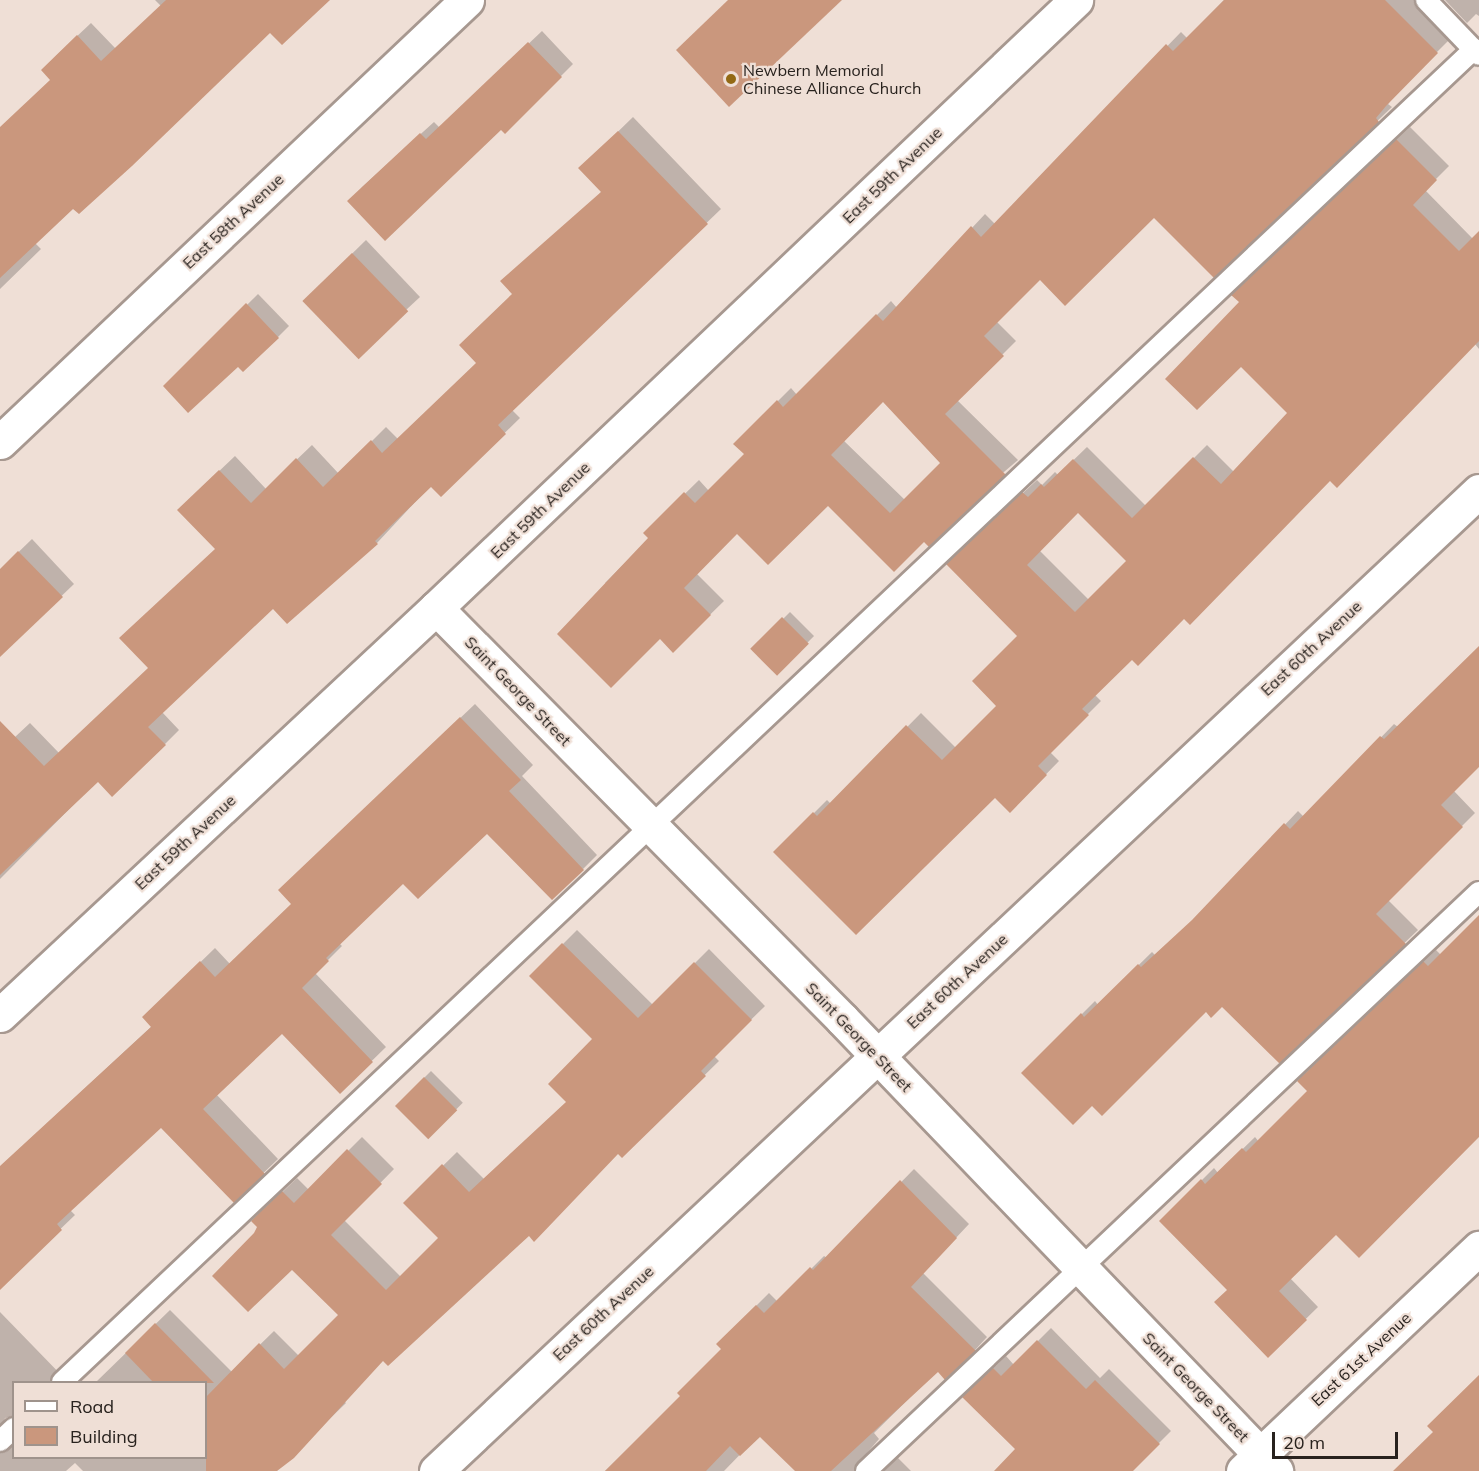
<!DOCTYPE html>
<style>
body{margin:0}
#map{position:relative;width:1479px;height:1471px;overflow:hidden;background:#efdfd6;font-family:Mulish,sans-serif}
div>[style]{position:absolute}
.shadow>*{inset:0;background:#0003;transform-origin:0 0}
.building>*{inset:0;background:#ca977d;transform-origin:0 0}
.roads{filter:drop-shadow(2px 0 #a79890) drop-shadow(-2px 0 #a79890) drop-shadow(0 2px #a79890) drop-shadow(0 -2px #a79890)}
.service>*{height:20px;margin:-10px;padding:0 10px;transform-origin:10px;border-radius:10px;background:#fff}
.minor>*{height:33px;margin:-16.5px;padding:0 16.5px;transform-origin:16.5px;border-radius:16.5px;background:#fff}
.dots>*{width:16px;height:16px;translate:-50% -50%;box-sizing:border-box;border:3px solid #efdfd6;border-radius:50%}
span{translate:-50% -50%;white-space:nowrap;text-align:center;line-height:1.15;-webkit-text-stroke:4.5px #efdfd6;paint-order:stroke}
.poi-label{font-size:16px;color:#28221e}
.left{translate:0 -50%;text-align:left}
.street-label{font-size:16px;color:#28221e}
.legend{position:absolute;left:12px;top:1381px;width:195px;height:78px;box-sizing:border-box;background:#efdfd6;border:2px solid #9f938c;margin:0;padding:8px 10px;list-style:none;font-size:18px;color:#28221e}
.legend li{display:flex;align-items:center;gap:12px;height:30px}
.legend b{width:30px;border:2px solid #9f938c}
.scale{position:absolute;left:1272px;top:1432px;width:126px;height:27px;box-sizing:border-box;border:3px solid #28221e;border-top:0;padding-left:8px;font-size:18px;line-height:21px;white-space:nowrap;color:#28221e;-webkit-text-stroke:4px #efdfd6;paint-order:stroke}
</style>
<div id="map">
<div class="shadow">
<i style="clip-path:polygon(155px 0,327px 0,270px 30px,35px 243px,41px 249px,0 289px,0 154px,52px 79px,56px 56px,91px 23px,116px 49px,161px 6px)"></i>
<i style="clip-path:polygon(evenodd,1224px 0,1436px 0,1462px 27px,1399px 90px,1388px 104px,1392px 107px,1214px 276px,1154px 216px,1040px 278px,997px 322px,1016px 341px,957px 400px,1018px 460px,924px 540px,828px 504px,737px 532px,696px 573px,724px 601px,673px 651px,605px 583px,650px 538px,645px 533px,699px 480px,709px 491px,746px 454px,735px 444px,791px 388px,797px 395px,891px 301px,897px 308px,985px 214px,995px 224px,1181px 32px,1187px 38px,1224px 0,883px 400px,942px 463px,905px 500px,843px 440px,883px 400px)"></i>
<i style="clip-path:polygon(1445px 0,1479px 0,1479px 16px,1476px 14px,1467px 23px)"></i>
<i style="clip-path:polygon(542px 31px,573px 64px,505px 132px,501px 128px,361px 188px,434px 122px,440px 128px)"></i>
<i style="clip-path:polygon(633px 117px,721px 209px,512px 410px,520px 418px,441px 495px,431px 485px,377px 543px,287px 622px,273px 607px,162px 712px,179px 730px,165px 744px,98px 780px,0 879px,0 751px,30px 723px,59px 753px,150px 668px,217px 549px,194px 495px,235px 456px,266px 489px,312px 445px,339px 474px,386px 427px,398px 439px,478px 363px,514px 294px,602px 191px,595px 154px)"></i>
<i style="clip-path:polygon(evenodd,1410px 127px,1449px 166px,1425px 190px,1473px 239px,1479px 233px,1479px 349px,1475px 344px,1184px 617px,1132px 658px,1095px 695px,1101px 701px,1050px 752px,1059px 761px,1010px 811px,995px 796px,775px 852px,827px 800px,831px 804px,921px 713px,956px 748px,998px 706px,1020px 636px,961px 551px,1037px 480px,1042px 485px,1055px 472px,1058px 475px,1087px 447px,1146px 506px,1207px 445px,1234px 472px,1289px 413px,1241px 302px,1246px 282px,1410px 127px,1078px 511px,1128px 561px,1089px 600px,1039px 550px,1078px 511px)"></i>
<i style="clip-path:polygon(366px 240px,420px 297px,406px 310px,318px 287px)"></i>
<i style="clip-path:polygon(258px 294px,289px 326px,278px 337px,238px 365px,165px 386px)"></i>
<i style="clip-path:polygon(32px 539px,74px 584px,0 655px,0 570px)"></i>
<i style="left:790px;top:612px;width:34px;height:53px;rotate:45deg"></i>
<i style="clip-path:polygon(1479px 648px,1479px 764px,1453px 790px,1475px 813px,1388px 900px,1418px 930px,1280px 1062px,1222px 1004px,1206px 1010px,1092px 1104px,1023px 1073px,1095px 1001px,1098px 1005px,1152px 952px,1155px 955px,1202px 912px,1298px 811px,1304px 817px,1394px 724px,1398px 727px)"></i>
<i style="clip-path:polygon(475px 704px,533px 765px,522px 776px,597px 855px,583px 869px,487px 831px,403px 882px,339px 943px,342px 946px,315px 973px,386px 1047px,340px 1092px,282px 1032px,216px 1094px,278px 1159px,234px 1201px,161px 1126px,70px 1210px,75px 1215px,0 1287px,0 1167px,152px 1026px,144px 1017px,215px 948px,230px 964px,293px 903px,294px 876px)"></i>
<i style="clip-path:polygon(1479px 917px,1479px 1135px,1336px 1233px,1290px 1278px,1318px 1307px,1268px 1356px,1229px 1290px,1161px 1221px,1214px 1168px,1218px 1173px,1255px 1137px,1259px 1142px,1309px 1091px,1310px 1069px,1436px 950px,1441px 955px)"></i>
<i style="clip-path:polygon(577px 930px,653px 1005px,709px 949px,765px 1006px,714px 1056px,719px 1061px,622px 1156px,618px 1152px,383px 1359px,343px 1400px,346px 1403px,276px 1471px,83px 1471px,75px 1463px,66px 1471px,0 1471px,0 1312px,68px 1382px,14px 1382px,14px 1416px,5px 1418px,2px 1428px,14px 1438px,14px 1458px,206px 1458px,206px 1382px,96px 1382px,170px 1310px,232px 1372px,274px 1331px,299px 1356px,340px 1315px,256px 1234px,267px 1207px,297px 1178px,309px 1190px,362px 1137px,394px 1169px,344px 1220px,401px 1277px,440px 1238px,405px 1203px,457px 1152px,484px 1179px,568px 1101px,594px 1039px,531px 976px)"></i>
<i style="left:431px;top:1071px;width:45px;height:49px;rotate:45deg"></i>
<i style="clip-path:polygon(914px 1169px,969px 1224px,923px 1273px,987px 1337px,975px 1350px,938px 1370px,874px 1433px,879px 1439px,867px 1453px,870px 1467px,883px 1470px,898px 1458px,911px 1471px,797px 1471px,760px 1434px,724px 1471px,605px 1471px,682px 1396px,723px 1349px,718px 1344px,769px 1293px,778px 1302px,824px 1256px,827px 1258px)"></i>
<i style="clip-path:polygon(1051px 1328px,1100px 1378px,1109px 1369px,1171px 1431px,1131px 1471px,996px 1471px,1017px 1449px,977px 1384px,1006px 1356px,1014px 1365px)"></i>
</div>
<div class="building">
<i style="clip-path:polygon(166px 0,330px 0,282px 45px,270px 33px,132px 166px,79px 214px,73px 209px,0 278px,0 127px,50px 80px,41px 70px,77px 35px,101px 61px)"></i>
<i style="clip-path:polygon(728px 0,842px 0,729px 107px,676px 50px)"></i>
<i style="clip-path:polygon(evenodd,1224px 0,1385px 0,1438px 53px,1386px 106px,1376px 118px,1379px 122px,1214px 278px,1154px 218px,1065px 306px,1040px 280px,984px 336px,1004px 356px,945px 414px,1006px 475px,929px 547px,924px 542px,894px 572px,828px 506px,768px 565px,737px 534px,684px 588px,711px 615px,673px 653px,660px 639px,611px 688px,557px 634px,648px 538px,643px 533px,684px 492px,695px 503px,744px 454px,733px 444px,777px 400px,783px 407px,876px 314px,883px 321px,971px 226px,981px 237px,1166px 44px,1173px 51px,1224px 0,883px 402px,940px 463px,890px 513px,831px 455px,883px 402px)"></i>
<i style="clip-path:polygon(528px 42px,562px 77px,505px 134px,501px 130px,385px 241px,347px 201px,420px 133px,426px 139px)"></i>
<i style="clip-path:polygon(618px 131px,708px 224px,498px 425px,506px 434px,441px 497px,431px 487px,375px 541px,378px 544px,287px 624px,273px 609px,148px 727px,166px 745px,112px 797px,98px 782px,0 875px,0 721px,44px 766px,148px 668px,119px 638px,215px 549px,177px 510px,219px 470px,251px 503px,296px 458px,323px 487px,371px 440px,382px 453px,476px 363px,459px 345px,512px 294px,500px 281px,601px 192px,578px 168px)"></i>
<i style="clip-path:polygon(evenodd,1396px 139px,1437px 180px,1413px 205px,1459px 251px,1479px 231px,1479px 341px,1337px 488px,1330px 481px,1190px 625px,1184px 619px,1138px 666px,1132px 660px,1082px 709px,1089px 715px,1038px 766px,1047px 775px,1010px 813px,995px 798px,856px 935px,773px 852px,813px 812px,817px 816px,906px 725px,942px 760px,996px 706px,972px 681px,1017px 636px,946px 564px,1022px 492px,1028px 497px,1041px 484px,1044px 487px,1073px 459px,1132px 518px,1193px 457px,1221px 484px,1287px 413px,1241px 367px,1197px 410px,1165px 379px,1239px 302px,1231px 295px,1396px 139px,1078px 513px,1126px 561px,1075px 612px,1027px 565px,1078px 513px)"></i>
<i style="left:352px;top:253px;width:81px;height:69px;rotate:46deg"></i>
<i style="clip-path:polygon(246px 303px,279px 338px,243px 372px,238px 367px,188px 413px,163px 386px)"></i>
<i style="clip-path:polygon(18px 551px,63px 597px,0 657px,0 569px)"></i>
<i style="left:782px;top:617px;width:38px;height:45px;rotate:45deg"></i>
<i style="clip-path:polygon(1479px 646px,1479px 767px,1441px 805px,1463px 827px,1376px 914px,1406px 944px,1280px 1064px,1222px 1007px,1211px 1018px,1206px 1012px,1102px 1116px,1092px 1106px,1073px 1125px,1021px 1073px,1081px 1013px,1084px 1017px,1138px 964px,1141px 967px,1192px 920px,1284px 823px,1290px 829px,1380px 736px,1384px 739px)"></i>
<i style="clip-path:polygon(460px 717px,521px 780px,509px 791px,584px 870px,552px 900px,487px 834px,418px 899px,403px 884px,326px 958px,329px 961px,302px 988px,373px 1062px,340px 1094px,282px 1034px,203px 1109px,265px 1174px,234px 1203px,161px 1128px,57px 1224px,62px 1230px,0 1290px,0 1166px,151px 1027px,142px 1017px,200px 961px,215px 977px,291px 904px,278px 890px)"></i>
<i style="clip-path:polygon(1479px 915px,1479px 1137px,1359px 1258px,1336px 1235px,1279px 1291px,1307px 1320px,1268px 1358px,1214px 1302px,1227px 1290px,1159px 1221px,1201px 1179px,1205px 1184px,1242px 1148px,1246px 1152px,1307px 1091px,1297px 1081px,1423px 961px,1428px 966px)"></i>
<i style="clip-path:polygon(562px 943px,638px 1018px,694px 962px,752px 1020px,701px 1071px,706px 1076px,622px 1158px,618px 1154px,534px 1242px,529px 1236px,388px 1366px,383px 1361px,294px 1458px,277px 1471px,206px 1471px,206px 1397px,259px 1343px,284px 1369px,338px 1315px,292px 1270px,248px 1312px,212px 1276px,254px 1233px,257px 1227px,251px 1221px,282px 1191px,294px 1203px,347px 1149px,382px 1184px,331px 1235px,386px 1290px,438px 1238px,403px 1203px,442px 1164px,469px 1192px,566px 1102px,548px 1084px,592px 1039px,529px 976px)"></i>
<i style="left:424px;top:1077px;width:47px;height:41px;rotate:45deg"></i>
<i style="clip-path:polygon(900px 1180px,957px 1238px,911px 1287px,976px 1351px,945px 1380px,938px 1372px,831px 1471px,795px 1471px,760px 1437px,740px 1456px,730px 1446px,706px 1471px,605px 1471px,680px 1396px,677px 1393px,721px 1349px,716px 1344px,756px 1305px,764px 1313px,810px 1267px,813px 1270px)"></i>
<i style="clip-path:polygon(155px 1323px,214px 1383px,154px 1383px,125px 1353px)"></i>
<i style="clip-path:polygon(1037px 1340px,1086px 1389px,1095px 1380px,1160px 1444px,1133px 1471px,994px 1471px,1015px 1449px,962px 1397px,993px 1368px,1001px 1376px)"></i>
<i style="clip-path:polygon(1479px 1375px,1479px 1471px,1393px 1471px,1433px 1432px,1427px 1426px)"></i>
</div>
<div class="roads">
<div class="service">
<i style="left:1426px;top:0;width:76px;rotate:46.1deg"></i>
<i style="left:62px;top:1382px;width:1942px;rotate:-43.35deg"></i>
<i style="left:0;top:1441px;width:19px;rotate:-43deg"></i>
<i style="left:866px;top:1471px;width:843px;rotate:-43.37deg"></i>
</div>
<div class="minor">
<i style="left:0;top:442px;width:643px;rotate:-43.42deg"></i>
<i style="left:436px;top:608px;width:578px;rotate:45.35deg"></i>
<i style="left:842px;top:1019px;width:627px;rotate:46.16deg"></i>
<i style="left:0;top:1015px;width:596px;rotate:-43.03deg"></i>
<i style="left:436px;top:608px;width:883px;rotate:-43.53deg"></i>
<i style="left:436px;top:1471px;width:1431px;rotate:-43.22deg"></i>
<i style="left:1243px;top:1471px;width:325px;rotate:-43.4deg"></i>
</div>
</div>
<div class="dots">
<i style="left:731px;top:79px;background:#936914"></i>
</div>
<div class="poi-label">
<span class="left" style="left:743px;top:79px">Newbern Memorial<br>Chinese Alliance Church</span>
</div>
<div class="street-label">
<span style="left:892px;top:175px;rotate:-44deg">East 59th Avenue</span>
<span style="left:233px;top:221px;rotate:-43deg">East 58th Avenue</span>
<span style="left:540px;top:510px;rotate:-44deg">East 59th Avenue</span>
<span style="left:1311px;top:648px;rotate:-43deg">East 60th Avenue</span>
<span style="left:518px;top:691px;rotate:46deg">Saint George Street</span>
<span style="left:185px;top:842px;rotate:-43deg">East 59th Avenue</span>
<span style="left:957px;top:981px;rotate:-43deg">East 60th Avenue</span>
<span style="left:859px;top:1037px;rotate:46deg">Saint George Street</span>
<span style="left:603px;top:1313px;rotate:-43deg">East 60th Avenue</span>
<span style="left:1361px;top:1359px;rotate:-43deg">East 61st Avenue</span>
<span style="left:1196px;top:1387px;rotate:46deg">Saint George Street</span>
</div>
<ul class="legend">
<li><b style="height:8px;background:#fff"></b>Road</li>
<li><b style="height:16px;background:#ca977d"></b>Building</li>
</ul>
<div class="scale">20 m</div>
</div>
